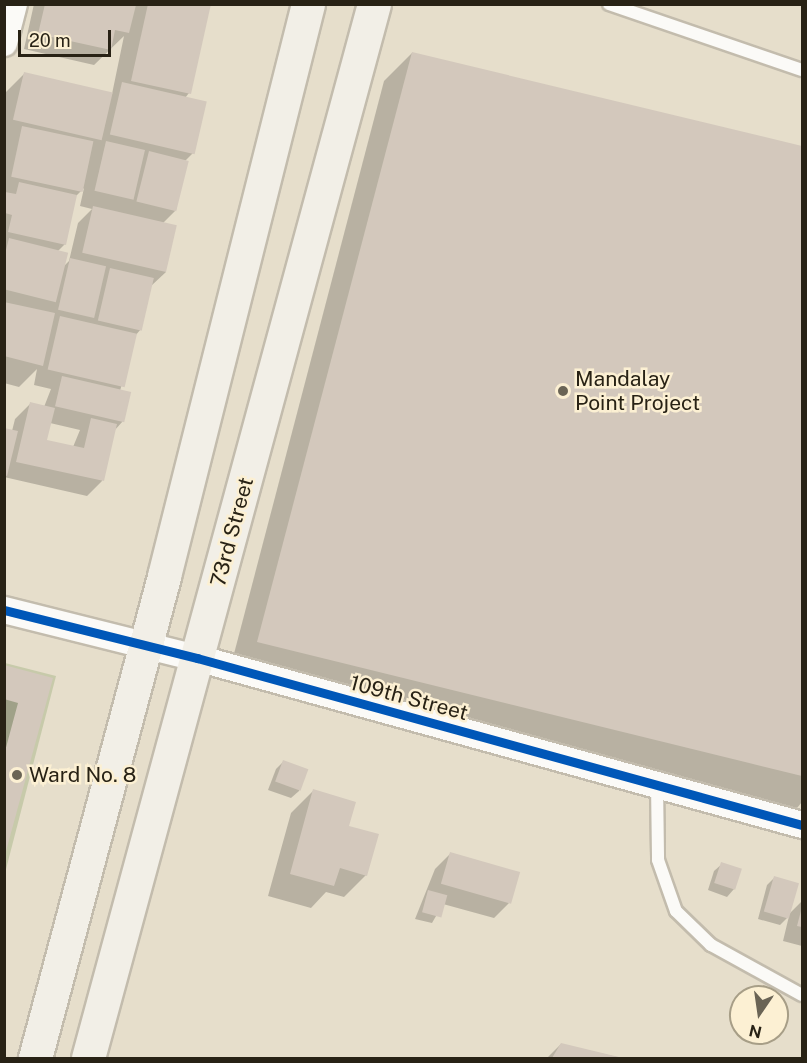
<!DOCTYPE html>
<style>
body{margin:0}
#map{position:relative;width:807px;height:1063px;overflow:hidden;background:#e6decb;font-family:"Public Sans",sans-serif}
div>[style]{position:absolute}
.green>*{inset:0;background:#c7caaa}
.shadow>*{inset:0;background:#0003}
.building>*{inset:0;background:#d3c8bc;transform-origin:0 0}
.roads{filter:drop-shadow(2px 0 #c3bcad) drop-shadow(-2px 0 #c3bcad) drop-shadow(0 2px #c3bcad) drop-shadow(0 -2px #c3bcad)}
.service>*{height:12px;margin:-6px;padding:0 6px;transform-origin:6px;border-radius:6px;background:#fbfaf7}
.minor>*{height:26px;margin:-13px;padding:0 13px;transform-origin:13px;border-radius:13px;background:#fbfaf7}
.secondary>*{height:33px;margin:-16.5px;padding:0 16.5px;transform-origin:16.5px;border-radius:16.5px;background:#f2efe7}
.cycleway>*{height:9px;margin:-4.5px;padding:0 4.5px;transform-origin:4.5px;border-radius:4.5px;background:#0057b8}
.dots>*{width:16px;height:16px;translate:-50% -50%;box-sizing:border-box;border:3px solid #fcf0d3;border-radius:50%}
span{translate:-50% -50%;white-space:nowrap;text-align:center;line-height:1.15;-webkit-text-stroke:5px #fcf0d3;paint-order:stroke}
.poi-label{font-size:21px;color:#282215}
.left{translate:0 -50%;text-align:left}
.street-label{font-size:21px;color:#282215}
.frame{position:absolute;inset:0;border:6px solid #282215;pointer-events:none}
.north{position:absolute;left:729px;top:985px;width:60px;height:60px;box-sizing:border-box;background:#fcf0d3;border:2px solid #a79e87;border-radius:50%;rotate:193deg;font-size:16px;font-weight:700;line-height:24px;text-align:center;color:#282215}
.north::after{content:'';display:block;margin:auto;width:21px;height:27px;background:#6a6455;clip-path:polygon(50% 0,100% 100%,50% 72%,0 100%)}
.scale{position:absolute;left:18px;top:30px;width:93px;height:27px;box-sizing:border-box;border:3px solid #282215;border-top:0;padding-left:8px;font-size:18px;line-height:21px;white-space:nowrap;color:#282215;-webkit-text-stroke:4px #fcf0d3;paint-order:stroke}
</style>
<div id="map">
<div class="green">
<i style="clip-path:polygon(5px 663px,56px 676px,5px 873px)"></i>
</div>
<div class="shadow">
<i style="clip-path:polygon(evenodd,34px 4px,210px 4px,189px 93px,185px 98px,193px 153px,185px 161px,176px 210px,163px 223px,166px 272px,151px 286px,141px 329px,135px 336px,120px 391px,123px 421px,114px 431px,102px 481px,87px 496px,4px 477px,4px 430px,12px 431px,15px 419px,30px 404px,44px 407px,51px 389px,34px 385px,37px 369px,19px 387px,4px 383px,4px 94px,24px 74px,112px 94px,124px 36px,94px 65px,24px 49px,34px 4px,84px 188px,80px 206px,92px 209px,78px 223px,69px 261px,63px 267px,57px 252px,65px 244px,75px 197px,84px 188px,34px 4px,50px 423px,80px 430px,73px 447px,45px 441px,50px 423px)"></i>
<i style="clip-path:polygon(412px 53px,802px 147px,802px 802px,797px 808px,230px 669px,384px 81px)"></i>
<i style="clip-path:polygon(4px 667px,51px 679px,4px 852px)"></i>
<i style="clip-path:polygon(283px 762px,306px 770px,299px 791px,291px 798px,268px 790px,276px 769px)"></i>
<i style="clip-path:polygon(313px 791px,347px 827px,366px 875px,344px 897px,326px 892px,311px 908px,268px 896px,291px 813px)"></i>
<i style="clip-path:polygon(451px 853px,509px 903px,494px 918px,443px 904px,432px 923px,415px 919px,435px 869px)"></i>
<i style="clip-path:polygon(722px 864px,734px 889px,727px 897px,708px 890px,714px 871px)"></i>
<i style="clip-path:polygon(774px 878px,789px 914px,802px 901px,802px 946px,783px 941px,789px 916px,780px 925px,758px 919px,767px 885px)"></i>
<i style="clip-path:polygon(561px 1044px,621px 1058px,547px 1058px)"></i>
</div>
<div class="building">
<i style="clip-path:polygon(45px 4px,133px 4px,136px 5px,129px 33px,115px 30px,111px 50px,38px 34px)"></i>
<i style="clip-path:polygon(148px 4px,211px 4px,191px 94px,131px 81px)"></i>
<i style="clip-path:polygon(412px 52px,802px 146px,802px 776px,257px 642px)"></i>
<i style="left:24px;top:72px;width:91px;height:49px;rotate:13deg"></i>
<i style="left:122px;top:82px;width:87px;height:54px;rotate:13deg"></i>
<i style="left:22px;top:126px;width:73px;height:52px;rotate:12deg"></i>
<i style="left:106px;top:141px;width:40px;height:51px;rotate:13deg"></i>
<i style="left:149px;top:151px;width:41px;height:52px;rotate:14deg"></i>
<i style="clip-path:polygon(19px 182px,77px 195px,66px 245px,8px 232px,12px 215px,5px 213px,5px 192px,16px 194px)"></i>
<i style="left:93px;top:206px;width:86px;height:48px;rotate:13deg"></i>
<i style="left:9px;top:238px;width:61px;height:51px;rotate:14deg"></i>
<i style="left:70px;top:258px;width:37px;height:53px;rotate:13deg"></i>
<i style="left:110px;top:268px;width:45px;height:54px;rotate:13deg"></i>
<i style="clip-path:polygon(4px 302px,55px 313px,43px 366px,4px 356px)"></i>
<i style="left:60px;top:316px;width:79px;height:55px;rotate:13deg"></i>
<i style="left:62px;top:376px;width:71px;height:31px;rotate:13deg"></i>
<i style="clip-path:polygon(30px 402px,55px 408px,47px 440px,84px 448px,91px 418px,117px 424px,104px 481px,16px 462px)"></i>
<i style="clip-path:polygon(4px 428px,18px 431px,7px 476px,4px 475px)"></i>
<i style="clip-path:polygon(4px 665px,53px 678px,5px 855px,4px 755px,18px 703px,4px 699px)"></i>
<i style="left:283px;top:760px;width:27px;height:23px;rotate:20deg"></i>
<i style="clip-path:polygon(313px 789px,356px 802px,349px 826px,379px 834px,367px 876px,340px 868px,334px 886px,290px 874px)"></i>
<i style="left:450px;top:852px;width:73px;height:33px;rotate:16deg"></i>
<i style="left:721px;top:862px;width:22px;height:22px;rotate:18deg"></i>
<i style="left:774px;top:876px;width:26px;height:37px;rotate:16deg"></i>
<i style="left:428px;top:890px;width:20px;height:23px;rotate:15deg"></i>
<i style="clip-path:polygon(802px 907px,802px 927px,797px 926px)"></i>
<i style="clip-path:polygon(561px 1043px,623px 1058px,552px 1058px)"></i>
</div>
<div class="roads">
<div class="service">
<i style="left:609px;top:4px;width:204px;rotate:18.9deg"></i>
<i style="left:657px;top:784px;width:76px;rotate:89.2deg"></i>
<i style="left:658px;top:860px;width:54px;rotate:70.6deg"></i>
<i style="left:676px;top:911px;width:49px;rotate:44.2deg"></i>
<i style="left:711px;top:945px;width:104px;rotate:28.8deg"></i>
</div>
<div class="minor">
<i style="left:4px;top:43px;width:40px;rotate:-75.6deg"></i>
<i style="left:4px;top:610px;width:199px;rotate:14deg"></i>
<i style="left:197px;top:658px;width:628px;rotate:15.43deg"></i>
</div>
<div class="secondary">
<i style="left:35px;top:1058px;width:499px;rotate:-75deg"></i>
<i style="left:164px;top:576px;width:590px;rotate:-75.87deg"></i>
<i style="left:88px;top:1058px;width:1092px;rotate:-74.82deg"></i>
</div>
</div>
<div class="cycleway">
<i style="left:4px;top:610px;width:199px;rotate:14deg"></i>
<i style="left:197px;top:658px;width:628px;rotate:15.43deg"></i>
</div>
<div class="dots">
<i style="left:563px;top:391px;background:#6a6455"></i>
<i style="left:17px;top:775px;background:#6a6455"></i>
</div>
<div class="poi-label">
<span class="left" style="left:575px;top:391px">Mandalay<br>Point Project</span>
<span class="left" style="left:29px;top:775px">Ward No. 8</span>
</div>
<div class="street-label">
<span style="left:232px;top:532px;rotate:-75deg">73rd Street</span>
<span style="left:409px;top:698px;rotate:15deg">109th Street</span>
</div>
<div class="frame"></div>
<div class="north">N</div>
<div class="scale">20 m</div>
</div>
